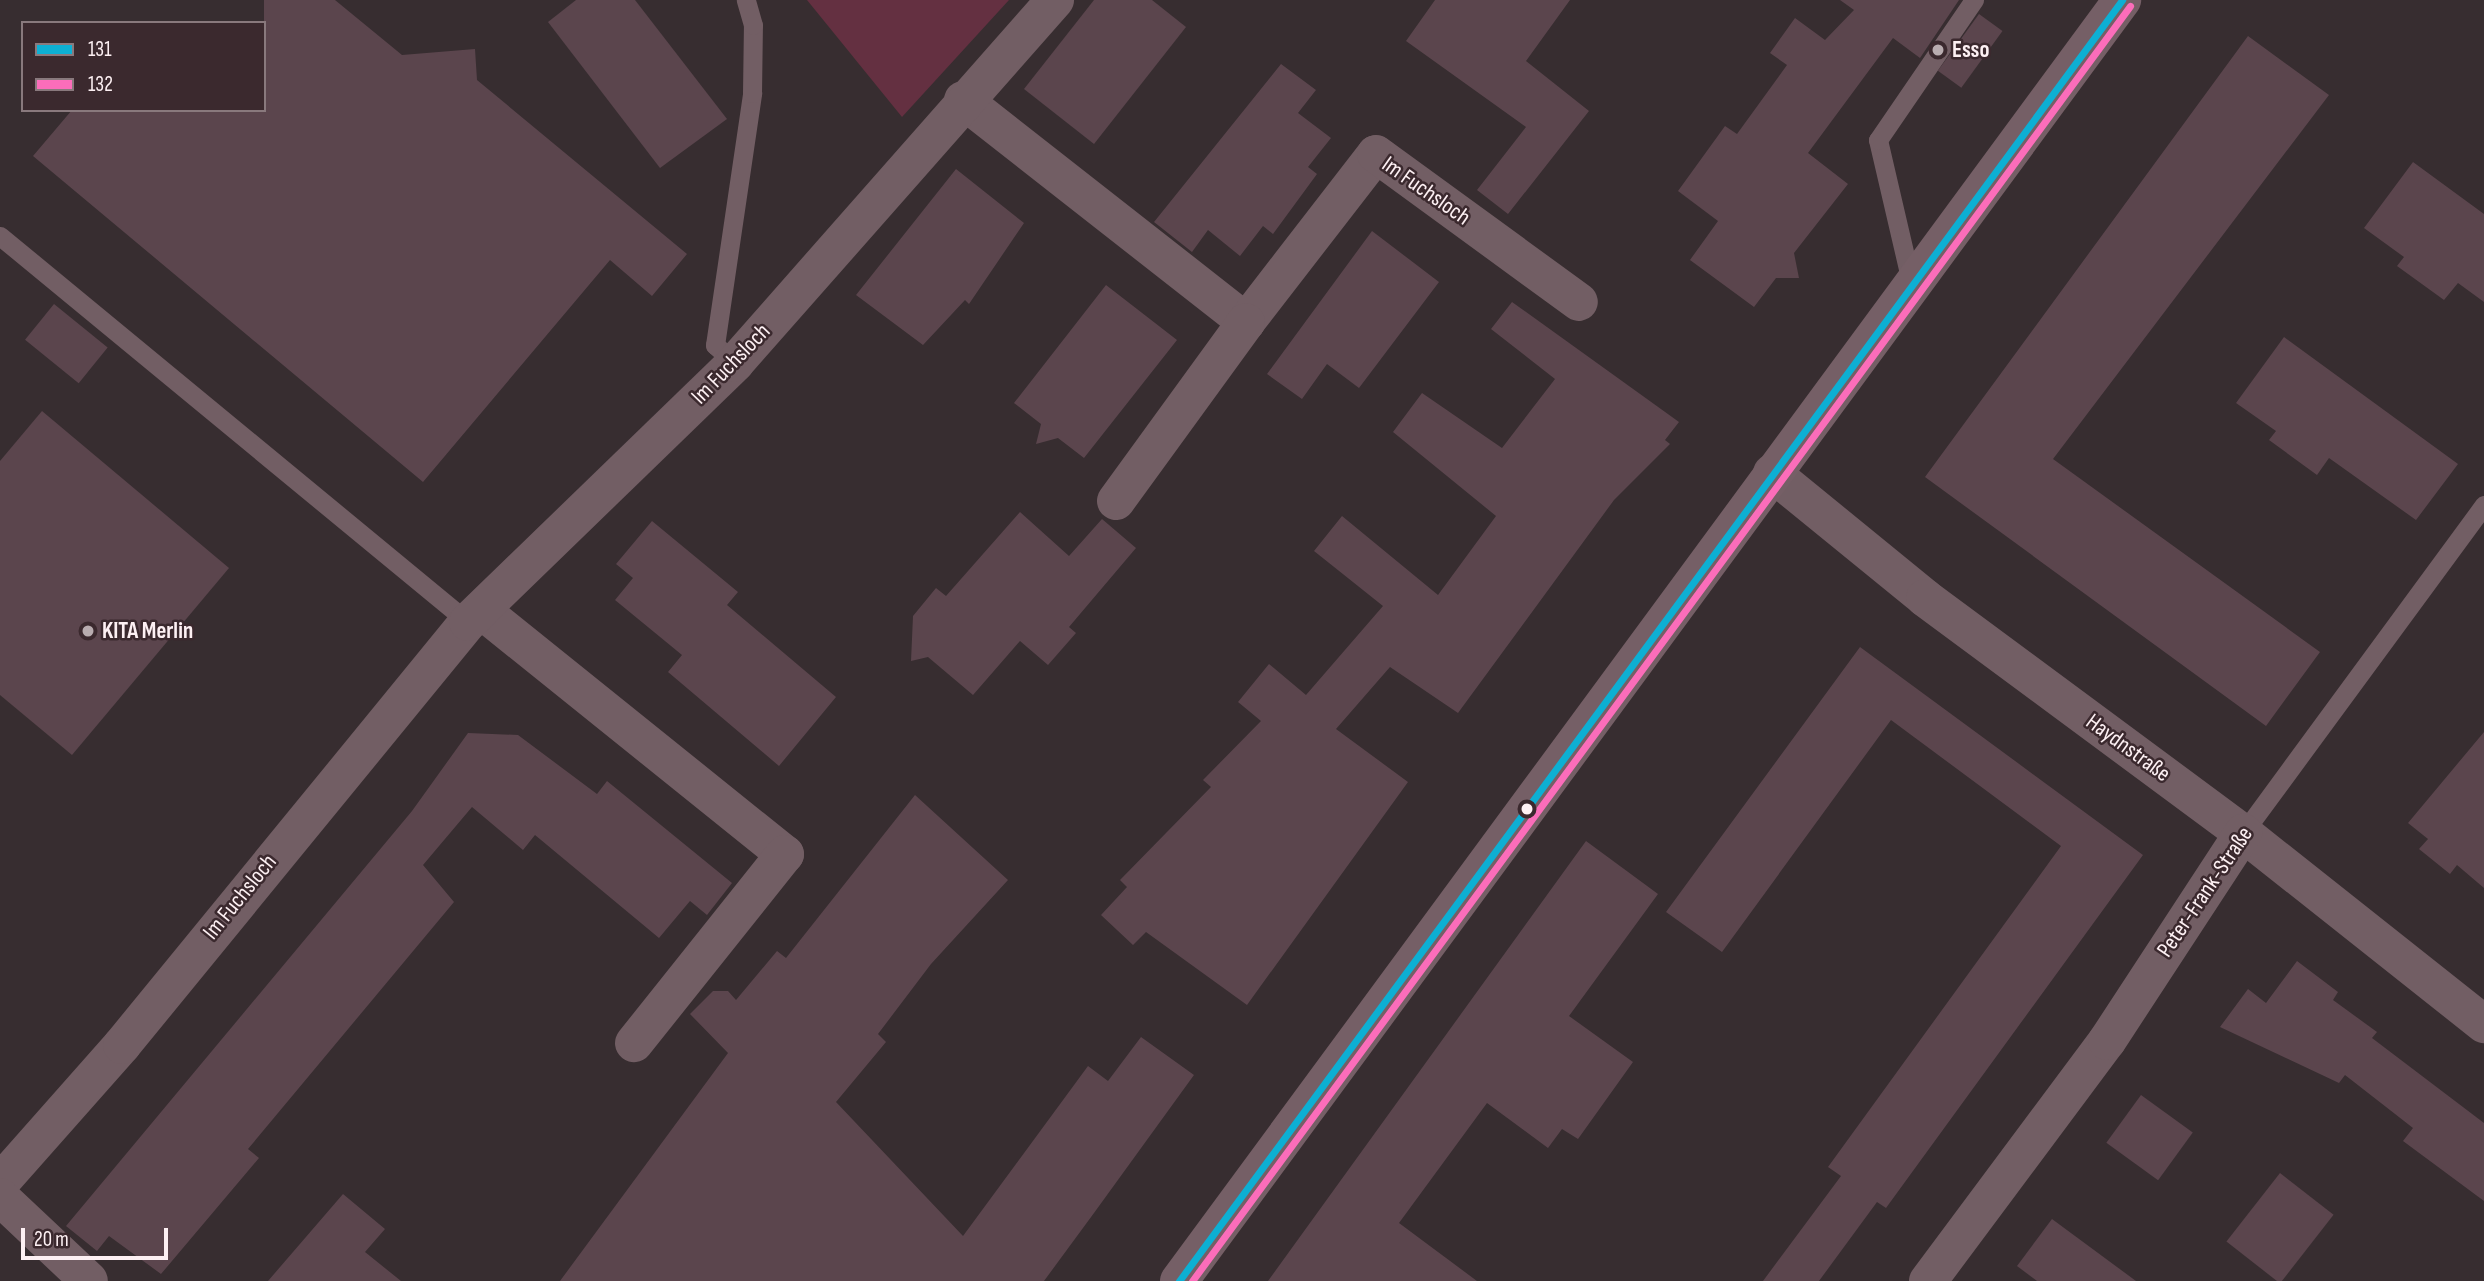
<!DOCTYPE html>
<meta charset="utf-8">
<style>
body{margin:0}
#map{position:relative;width:2484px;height:1281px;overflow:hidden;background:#372d30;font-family:"Sofia Sans Condensed",sans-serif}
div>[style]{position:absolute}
.green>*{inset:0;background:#643041}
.building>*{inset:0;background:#5b454d;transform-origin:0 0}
.lane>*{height:19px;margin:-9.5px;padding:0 9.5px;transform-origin:9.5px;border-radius:9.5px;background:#725e64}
.street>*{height:38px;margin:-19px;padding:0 19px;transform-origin:19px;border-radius:19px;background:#725e64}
.secondary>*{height:38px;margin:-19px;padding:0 19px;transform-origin:19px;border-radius:19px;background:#755f66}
.bus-1>*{height:7px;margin:-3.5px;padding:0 3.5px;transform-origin:3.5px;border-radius:3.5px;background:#0dafd3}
.bus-2>*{height:7px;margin:-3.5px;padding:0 3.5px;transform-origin:3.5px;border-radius:3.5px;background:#fb6dba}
.dots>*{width:19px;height:19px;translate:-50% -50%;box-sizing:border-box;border:4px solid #3b292e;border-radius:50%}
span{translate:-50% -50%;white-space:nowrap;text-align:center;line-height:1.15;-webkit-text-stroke:5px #3b292e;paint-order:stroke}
.poi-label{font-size:23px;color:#fdf0f3;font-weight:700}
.left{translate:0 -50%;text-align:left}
.street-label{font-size:23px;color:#fdf0f3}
.legend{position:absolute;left:21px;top:21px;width:245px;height:91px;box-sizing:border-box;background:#3b292e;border:2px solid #89797d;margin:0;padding:9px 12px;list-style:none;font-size:21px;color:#fdf0f3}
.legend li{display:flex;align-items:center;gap:14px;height:35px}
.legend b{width:35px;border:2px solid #89797d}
.scale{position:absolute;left:21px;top:1228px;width:147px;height:32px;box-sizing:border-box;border:4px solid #fdf0f3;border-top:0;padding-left:9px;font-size:21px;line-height:24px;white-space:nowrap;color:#fdf0f3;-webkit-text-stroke:5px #3b292e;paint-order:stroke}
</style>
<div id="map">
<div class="green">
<i style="clip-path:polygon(807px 0,1009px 0,902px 117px)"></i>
</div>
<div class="building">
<i style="clip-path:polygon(264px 0,335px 0,402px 55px,475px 49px,477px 80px,687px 254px,652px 296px,610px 260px,423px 482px,33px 156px,72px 110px,264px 110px)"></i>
<i style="clip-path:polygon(576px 0,635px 0,727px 119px,660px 168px,548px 22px)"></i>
<i style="clip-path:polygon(1094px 0,1152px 0,1186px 27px,1094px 144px,1024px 89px)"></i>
<i style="clip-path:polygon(1435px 0,1570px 0,1526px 61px,1589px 111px,1508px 214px,1477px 190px,1526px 127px,1406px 41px)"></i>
<i style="clip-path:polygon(1840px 0,1959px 0,1920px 58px,1893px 38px,1808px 153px,1848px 184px,1794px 253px,1799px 278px,1776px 278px,1754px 307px,1690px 260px,1718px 221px,1678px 191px,1725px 126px,1737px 134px,1787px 65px,1770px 53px,1795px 18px,1825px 40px,1854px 10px)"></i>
<i style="left:1979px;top:14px;width:29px;height:70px;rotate:36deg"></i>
<i style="clip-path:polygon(2248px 36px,2329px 95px,2053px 459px,2320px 652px,2266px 726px,1925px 477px)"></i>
<i style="clip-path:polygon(1281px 64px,1316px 90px,1298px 113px,1331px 138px,1308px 167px,1317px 174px,1273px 234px,1263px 226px,1240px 256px,1208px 230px,1192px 252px,1154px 222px)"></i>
<i style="clip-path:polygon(2413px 162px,2484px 214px,2484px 302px,2458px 283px,2444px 300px,2397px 266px,2404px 257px,2364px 228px)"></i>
<i style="clip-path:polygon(956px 169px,1024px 223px,969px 304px,965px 300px,923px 345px,856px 295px)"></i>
<i style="clip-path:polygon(1372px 231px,1439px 282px,1359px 388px,1327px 364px,1302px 399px,1267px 374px)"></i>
<i style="clip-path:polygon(1106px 285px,1177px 340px,1084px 458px,1058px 438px,1036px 444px,1041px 424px,1014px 403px)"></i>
<i style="clip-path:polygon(1512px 302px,1679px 422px,1665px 440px,1670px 444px,1614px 500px,1458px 713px,1390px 667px,1336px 729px,1408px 782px,1247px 1005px,1146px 932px,1133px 945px,1101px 915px,1127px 887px,1120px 880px,1211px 787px,1203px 780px,1261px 721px,1238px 702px,1269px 664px,1306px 695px,1383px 606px,1314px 551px,1342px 516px,1438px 595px,1496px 516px,1393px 432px,1422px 393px,1502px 448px,1555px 379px,1491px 329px)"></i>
<i style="left:54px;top:304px;width:69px;height:46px;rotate:39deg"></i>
<i style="clip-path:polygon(2284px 337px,2458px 464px,2416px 520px,2329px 458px,2317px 475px,2269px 440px,2276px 431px,2236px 403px)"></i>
<i style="clip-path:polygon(42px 411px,229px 568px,72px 755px,0 695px,0 461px)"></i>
<i style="clip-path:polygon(1020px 512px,1069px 556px,1102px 519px,1136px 548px,1069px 627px,1076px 633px,1048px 665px,1020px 641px,973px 695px,928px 657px,911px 661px,913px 616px,936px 588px,946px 596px)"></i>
<i style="clip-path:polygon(652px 521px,738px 592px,727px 605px,836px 697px,779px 766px,668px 672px,682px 655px,615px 600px,633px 578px,616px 564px)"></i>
<i style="clip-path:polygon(1860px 647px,2143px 855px,1886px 1208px,1877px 1202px,1819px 1281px,1763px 1281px,1841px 1176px,1828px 1167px,2061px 846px,1891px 720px,1722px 952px,1666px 912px)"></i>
<i style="clip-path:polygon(2484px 732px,2484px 888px,2457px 865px,2450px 874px,2419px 849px,2428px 839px,2408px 823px)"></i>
<i style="clip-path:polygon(468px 733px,518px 735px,597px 794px,607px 781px,732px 883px,707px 915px,690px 901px,659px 938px,535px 835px,523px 850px,472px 807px,423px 865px,454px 902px,248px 1149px,259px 1158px,161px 1274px,109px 1236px,97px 1251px,66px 1226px,412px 811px)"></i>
<i style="clip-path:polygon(915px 795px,1008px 880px,931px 964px,878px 1034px,886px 1042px,836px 1102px,963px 1236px,1088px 1066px,1108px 1081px,1141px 1037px,1194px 1075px,1094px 1213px,1044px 1281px,560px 1281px,728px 1053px,690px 1014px,713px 991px,728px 991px,736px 1000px,777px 951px,786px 958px)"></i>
<i style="clip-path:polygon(1586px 841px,1658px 894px,1569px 1016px,1633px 1062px,1578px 1139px,1562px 1129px,1548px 1148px,1487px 1103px,1399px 1223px,1477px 1281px,1268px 1281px)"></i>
<i style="clip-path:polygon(2297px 961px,2338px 992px,2333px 1000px,2377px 1032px,2372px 1038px,2484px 1123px,2484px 1201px,2403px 1141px,2413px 1128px,2345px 1075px,2339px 1083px,2220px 1027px,2248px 989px,2266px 1003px)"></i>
<i style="left:2141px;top:1095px;width:64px;height:59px;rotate:36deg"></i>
<i style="left:2280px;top:1173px;width:68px;height:87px;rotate:38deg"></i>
<i style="clip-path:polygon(343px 1194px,385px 1229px,365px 1252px,401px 1281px,268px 1281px)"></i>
<i style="clip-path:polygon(2052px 1219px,2136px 1281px,2037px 1281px,2017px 1266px)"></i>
</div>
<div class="lane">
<i style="left:0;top:236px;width:607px;rotate:39.52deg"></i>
<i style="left:1912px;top:286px;width:150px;rotate:-103.1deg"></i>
<i style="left:1878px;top:140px;width:170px;rotate:-55.6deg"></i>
<i style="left:735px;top:363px;width:27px;rotate:-138deg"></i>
<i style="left:715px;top:345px;width:255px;rotate:-81.6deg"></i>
<i style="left:752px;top:93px;width:68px;rotate:-89.2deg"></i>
<i style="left:753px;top:25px;width:26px;rotate:-106deg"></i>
<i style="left:2243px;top:833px;width:407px;rotate:-53.7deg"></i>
</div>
<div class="street">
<i style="left:963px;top:100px;width:360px;rotate:38.1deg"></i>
<i style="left:1246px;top:322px;width:212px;rotate:-52.3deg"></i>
<i style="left:1376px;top:154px;width:251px;rotate:36.1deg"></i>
<i style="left:1772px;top:473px;width:198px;rotate:39.2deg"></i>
<i style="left:1925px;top:598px;width:395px;rotate:36.5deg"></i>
<i style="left:2243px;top:833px;width:308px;rotate:38.4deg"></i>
<i style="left:1116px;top:501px;width:221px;rotate:-54deg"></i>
<i style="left:481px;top:610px;width:390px;rotate:38.8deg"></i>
<i style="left:785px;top:854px;width:242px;rotate:128.6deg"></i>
<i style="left:0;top:1183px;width:184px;rotate:-48.5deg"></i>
<i style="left:122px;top:1045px;width:546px;rotate:-50.72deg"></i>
<i style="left:468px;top:622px;width:372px;rotate:-44.1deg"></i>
<i style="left:735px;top:363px;width:484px;rotate:-48.6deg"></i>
<i style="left:0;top:1197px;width:122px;rotate:43.3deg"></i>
<i style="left:1928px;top:1281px;width:299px;rotate:-53.3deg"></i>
<i style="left:2107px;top:1041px;width:249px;rotate:-56.8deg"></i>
</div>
<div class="secondary">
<i style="left:1179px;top:1281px;width:1591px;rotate:-53.64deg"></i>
</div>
<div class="bus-1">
<i style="left:1179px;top:1281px;width:1591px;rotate:-53.64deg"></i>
</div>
<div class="bus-2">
<i style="left:1192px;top:1281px;width:1583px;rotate:-53.66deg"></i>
</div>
<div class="dots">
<i style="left:1938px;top:50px;background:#b8acaf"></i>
<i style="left:88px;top:631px;background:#b8acaf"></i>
<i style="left:1527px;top:809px;background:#fdf0f3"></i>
</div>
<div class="poi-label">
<span class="left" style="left:1952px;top:50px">Esso</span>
<span class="left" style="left:102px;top:631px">KITA Merlin</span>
</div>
<div class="street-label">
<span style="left:1426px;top:191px;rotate:35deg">Im Fuchsloch</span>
<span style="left:731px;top:364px;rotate:-46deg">Im Fuchsloch</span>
<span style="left:2128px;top:748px;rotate:36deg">Haydnstraße</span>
<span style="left:2205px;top:892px;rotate:-56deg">Peter-Frank-Straße</span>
<span style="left:240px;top:897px;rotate:-51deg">Im Fuchsloch</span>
</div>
<ul class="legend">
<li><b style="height:9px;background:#0dafd3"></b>131</li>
<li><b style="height:9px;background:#fb6dba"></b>132</li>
</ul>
<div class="scale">20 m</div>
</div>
